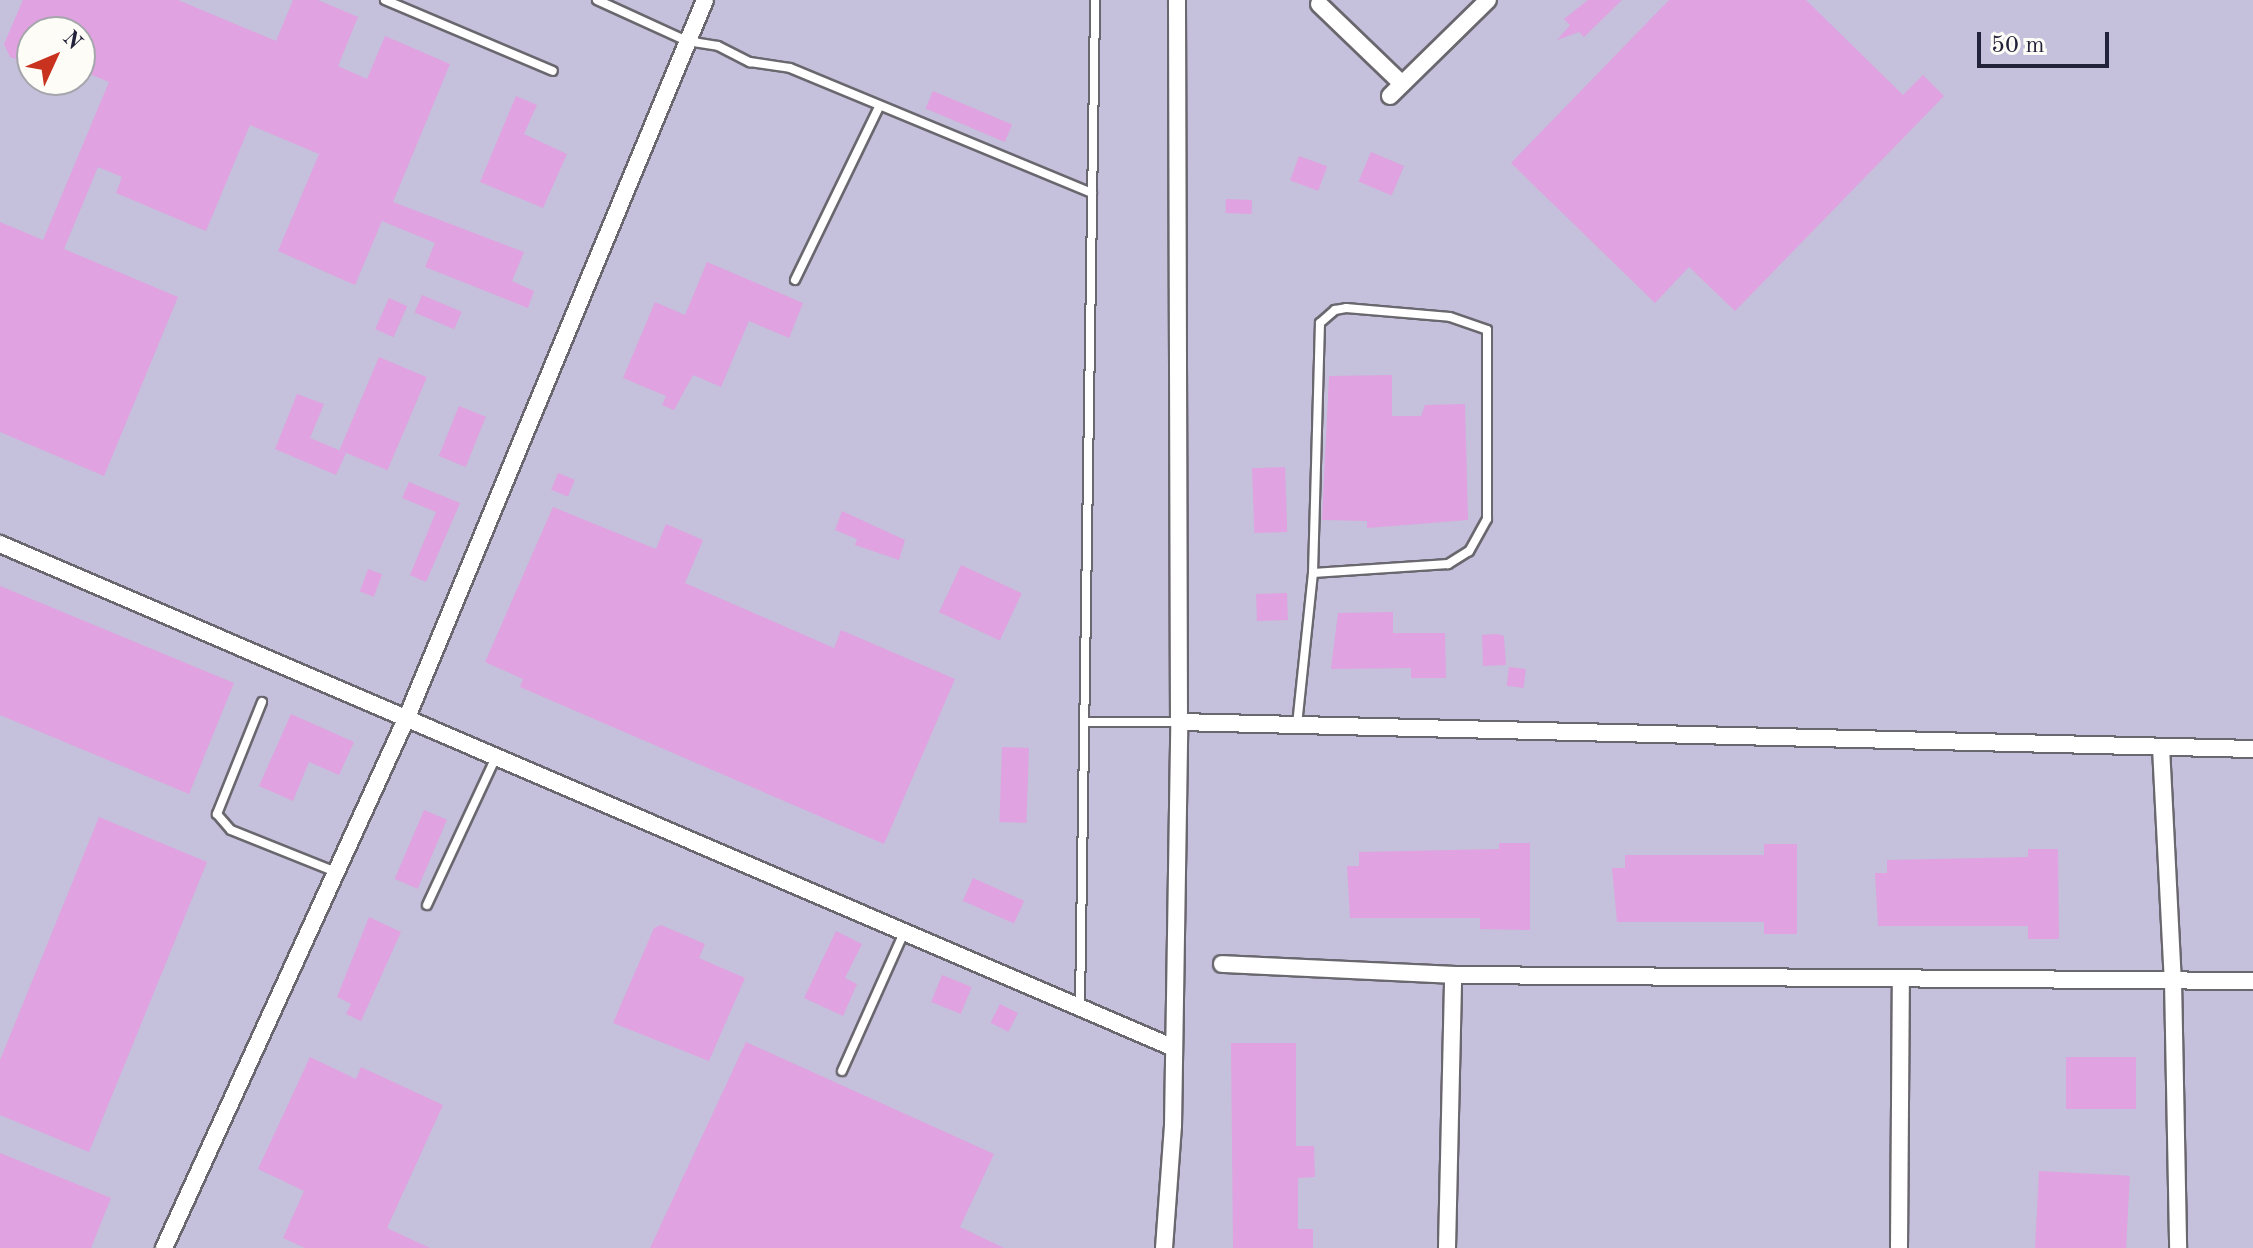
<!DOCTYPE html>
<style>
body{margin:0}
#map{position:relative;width:2253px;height:1248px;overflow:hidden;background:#efe8ce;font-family:"Old Standard TT",serif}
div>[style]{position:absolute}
.industrial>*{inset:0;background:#c5c0db}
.building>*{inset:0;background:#e0a2e0;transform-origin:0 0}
.roads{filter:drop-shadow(2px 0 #6a676e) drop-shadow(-2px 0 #6a676e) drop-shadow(0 2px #6a676e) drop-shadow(0 -2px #6a676e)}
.lane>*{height:8px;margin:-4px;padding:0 4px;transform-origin:4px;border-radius:4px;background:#fff}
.street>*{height:16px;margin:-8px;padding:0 8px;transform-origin:8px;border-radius:8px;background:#fff}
span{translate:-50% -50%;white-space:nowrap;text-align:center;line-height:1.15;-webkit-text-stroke:6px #fdfcf7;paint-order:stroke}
.north{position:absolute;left:16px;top:16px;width:80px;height:80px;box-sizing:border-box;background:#fdfcf7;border:2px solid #a5a5ac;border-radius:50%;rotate:46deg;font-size:22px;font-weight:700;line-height:32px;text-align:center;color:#22223b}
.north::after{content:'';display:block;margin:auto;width:28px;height:36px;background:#c8321e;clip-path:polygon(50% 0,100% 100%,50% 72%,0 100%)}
.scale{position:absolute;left:1977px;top:32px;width:132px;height:36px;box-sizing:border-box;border:4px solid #22223b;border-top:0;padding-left:10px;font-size:24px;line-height:28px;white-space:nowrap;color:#22223b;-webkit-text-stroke:6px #fdfcf7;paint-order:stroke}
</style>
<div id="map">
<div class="industrial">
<i style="clip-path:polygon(evenodd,0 0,2253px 0,2253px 1248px,0 1248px,0 0,32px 32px,80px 32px,80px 80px,32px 80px,32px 32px)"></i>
</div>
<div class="building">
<i style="clip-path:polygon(23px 0,178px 0,276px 41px,293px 0,318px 0,358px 17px,338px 66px,367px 79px,385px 36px,450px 64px,393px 202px,524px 252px,512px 281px,534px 291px,528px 308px,425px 267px,435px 243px,382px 221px,355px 285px,278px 251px,319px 154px,250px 125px,206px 231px,116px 193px,122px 177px,98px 167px,64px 249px,178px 297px,104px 476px,0 432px,0 222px,43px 240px,109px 82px,80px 70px,80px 32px,32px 32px,32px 58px,24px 62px,10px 57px,4px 44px)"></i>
<i style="clip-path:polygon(1588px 0,1622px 0,1584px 37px,1579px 32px,1557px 40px,1570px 25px,1564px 19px)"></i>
<i style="clip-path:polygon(1669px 0,1806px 0,1903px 95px,1923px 75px,1944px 96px,1735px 311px,1689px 267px,1655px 303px,1511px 163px)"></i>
<i style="left:933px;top:91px;width:86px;height:19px;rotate:23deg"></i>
<i style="clip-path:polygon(516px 96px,537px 105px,524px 134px,567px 154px,543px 208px,480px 182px)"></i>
<i style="left:1371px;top:152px;width:36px;height:32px;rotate:23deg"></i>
<i style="left:1299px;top:156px;width:30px;height:26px;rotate:20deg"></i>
<i style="left:1226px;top:199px;width:26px;height:14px;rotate:2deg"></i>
<i style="clip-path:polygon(707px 262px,803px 303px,789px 338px,749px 321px,721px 387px,693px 375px,674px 410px,662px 405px,666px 396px,623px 378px,655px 302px,685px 315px)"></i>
<i style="left:422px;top:295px;width:43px;height:19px;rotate:23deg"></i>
<i style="left:389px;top:298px;width:20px;height:34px;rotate:24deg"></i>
<i style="left:379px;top:357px;width:52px;height:101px;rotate:23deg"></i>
<i style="clip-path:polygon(1392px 375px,1392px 416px,1421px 416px,1425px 405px,1465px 404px,1468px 520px,1367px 528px,1367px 521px,1322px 520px,1329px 376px)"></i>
<i style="clip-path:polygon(297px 394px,324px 404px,310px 438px,346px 453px,336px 475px,275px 449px)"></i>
<i style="left:459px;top:406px;width:29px;height:54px;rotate:22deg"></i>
<i style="left:1285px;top:467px;width:65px;height:33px;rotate:88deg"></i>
<i style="left:558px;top:473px;width:18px;height:18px;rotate:22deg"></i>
<i style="clip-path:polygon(409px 482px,460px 503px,426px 582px,410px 575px,436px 512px,402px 498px)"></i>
<i style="clip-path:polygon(553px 507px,656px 549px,666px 524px,703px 540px,685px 583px,834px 648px,841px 630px,955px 679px,884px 844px,520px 687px,523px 679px,485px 662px)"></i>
<i style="clip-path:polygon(842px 511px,905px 540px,899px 560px,855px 545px,857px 539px,835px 530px)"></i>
<i style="left:961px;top:565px;width:67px;height:52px;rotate:25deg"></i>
<i style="left:368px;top:569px;width:15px;height:24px;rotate:20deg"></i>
<i style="clip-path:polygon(0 586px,234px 683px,189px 794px,0 715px)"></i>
<i style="left:1287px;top:593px;width:27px;height:31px;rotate:88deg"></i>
<i style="clip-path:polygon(1393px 612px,1393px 633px,1445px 633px,1446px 678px,1411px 678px,1411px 668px,1331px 669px,1338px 613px)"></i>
<i style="clip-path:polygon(1497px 634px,1504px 636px,1506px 665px,1483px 666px,1482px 635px)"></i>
<i style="left:1509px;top:667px;width:17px;height:19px;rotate:7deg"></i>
<i style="clip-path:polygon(291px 714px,354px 742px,339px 775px,309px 762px,293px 801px,259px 786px)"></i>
<i style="left:1002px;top:747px;width:27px;height:75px;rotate:2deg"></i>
<i style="left:424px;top:810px;width:25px;height:75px;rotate:23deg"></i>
<i style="clip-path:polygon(99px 817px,207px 862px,89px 1152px,0 1115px,0 1060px)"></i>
<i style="clip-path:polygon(1499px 843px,1530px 843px,1530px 930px,1480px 929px,1480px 918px,1350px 918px,1347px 866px,1359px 866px,1359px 852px,1499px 849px)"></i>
<i style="clip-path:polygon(1764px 844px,1797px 844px,1797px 934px,1764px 934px,1764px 922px,1617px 922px,1612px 868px,1625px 868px,1625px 855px,1764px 855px)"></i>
<i style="clip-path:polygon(2028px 849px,2058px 849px,2059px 939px,2028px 939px,2028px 926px,1878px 926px,1875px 873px,1887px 873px,1887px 860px,2028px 857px)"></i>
<i style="left:973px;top:878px;width:56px;height:25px;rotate:24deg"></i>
<i style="clip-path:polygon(369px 917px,401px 932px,361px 1021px,346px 1014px,351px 1004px,337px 997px)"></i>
<i style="clip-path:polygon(661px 925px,705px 944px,699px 958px,745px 978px,709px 1061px,613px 1023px,654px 928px)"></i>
<i style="clip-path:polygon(836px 931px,862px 944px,845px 978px,857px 984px,843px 1016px,804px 998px)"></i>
<i style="left:942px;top:975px;width:32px;height:29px;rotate:22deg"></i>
<i style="left:1000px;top:1004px;width:20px;height:21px;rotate:27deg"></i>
<i style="clip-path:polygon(746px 1042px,994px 1154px,960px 1227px,1004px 1248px,650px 1248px)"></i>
<i style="clip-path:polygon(1231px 1043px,1296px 1043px,1296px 1146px,1314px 1146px,1315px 1177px,1298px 1178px,1298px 1229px,1313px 1229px,1313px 1248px,1233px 1248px)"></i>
<i style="clip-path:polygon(310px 1057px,356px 1079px,361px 1067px,443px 1105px,387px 1228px,430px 1248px,305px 1248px,283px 1238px,304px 1191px,258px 1169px)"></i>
<i style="left:2066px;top:1057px;width:70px;height:52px"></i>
<i style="clip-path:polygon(0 1153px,111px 1198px,91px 1248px,0 1248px)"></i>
<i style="left:2039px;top:1171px;width:91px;height:77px;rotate:3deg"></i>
</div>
<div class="roads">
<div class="lane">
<i style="left:385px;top:0;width:182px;rotate:22.9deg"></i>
<i style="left:597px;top:0;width:99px;rotate:24.5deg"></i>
<i style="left:687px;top:41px;width:31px;rotate:9deg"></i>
<i style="left:718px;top:46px;width:36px;rotate:27deg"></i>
<i style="left:750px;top:62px;width:40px;rotate:8.5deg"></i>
<i style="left:790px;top:68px;width:327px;rotate:22.5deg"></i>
<i style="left:795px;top:280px;width:192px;rotate:-64.1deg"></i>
<i style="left:262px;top:702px;width:121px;rotate:111.9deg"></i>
<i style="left:217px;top:814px;width:21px;rotate:49deg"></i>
<i style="left:231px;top:830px;width:113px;rotate:21.8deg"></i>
<i style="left:1084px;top:722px;width:95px"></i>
<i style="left:1297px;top:725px;width:153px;rotate:-84deg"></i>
<i style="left:1313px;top:573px;width:250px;rotate:-88.4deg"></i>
<i style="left:1320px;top:323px;width:20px;rotate:-41deg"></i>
<i style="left:1335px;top:310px;width:11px;rotate:-10deg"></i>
<i style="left:1346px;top:308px;width:104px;rotate:4.9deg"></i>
<i style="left:1450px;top:317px;width:39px;rotate:19deg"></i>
<i style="left:1487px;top:330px;width:189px;rotate:90deg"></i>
<i style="left:1487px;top:519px;width:37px;rotate:119deg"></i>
<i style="left:1469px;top:551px;width:25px;rotate:148deg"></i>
<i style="left:1448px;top:564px;width:135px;rotate:176.2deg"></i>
<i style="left:427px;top:905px;width:166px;rotate:-65deg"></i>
<i style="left:1080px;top:1005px;width:1005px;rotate:-89.14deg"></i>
<i style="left:842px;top:1071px;width:154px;rotate:-65.9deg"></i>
</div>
<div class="street">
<i style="left:1319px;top:4px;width:115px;rotate:43.9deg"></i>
<i style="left:1390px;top:96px;width:137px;rotate:-44.4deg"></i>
<i style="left:0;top:544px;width:1275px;rotate:23.23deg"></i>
<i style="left:1179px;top:722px;width:1074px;rotate:1.44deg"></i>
<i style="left:2161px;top:747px;width:233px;rotate:87.1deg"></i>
<i style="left:2173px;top:980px;width:268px;rotate:88.9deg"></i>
<i style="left:1222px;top:964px;width:231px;rotate:2.7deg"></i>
<i style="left:1453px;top:975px;width:800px;rotate:0.43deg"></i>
<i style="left:164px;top:1248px;width:584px;rotate:-65.41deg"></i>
<i style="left:407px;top:717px;width:776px;rotate:-67.43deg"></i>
<i style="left:1164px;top:1248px;width:122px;rotate:-85.8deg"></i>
<i style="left:1173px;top:1126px;width:404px;rotate:-89.1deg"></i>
<i style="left:1179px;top:722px;width:722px;rotate:-90.16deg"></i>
<i style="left:1447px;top:1248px;width:273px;rotate:-88.7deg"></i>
<i style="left:1899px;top:1248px;width:269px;rotate:-89.6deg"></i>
</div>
</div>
<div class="north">N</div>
<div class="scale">50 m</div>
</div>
